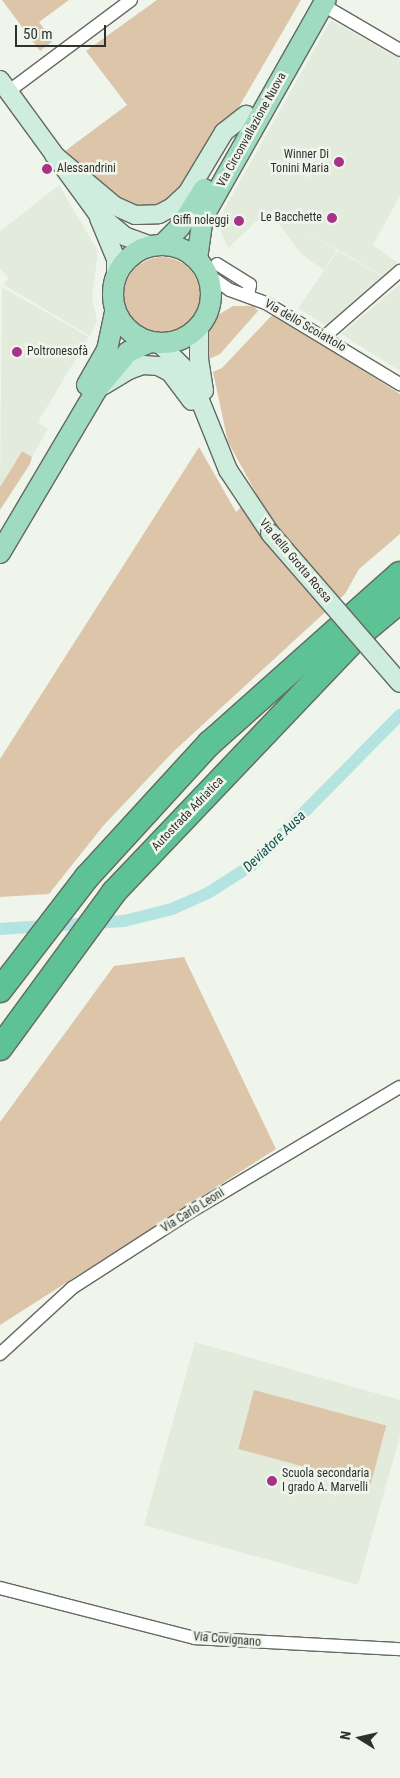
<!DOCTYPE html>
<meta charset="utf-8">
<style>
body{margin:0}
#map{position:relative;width:400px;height:1778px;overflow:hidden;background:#f0f5ec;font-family:"Roboto Condensed",sans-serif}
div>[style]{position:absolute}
.built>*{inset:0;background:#e3ecdc}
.green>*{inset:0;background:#ddc5aa;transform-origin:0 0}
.round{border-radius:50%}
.canal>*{height:12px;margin:-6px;padding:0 6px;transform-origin:6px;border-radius:6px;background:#b3e4e1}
.roads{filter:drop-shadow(1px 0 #646961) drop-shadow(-1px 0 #646961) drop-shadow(0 1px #646961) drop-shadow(0 -1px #646961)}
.street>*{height:12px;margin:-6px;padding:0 6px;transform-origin:6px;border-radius:6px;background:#fff}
.secondary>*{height:18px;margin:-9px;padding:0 9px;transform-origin:9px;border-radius:9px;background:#cfeddf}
.primary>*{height:20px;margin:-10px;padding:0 10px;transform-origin:10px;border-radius:10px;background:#9edbbf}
.primary>.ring{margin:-10px;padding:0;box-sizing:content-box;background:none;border:20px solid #9edbbf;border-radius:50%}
.highway>*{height:24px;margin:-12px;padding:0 12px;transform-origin:12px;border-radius:12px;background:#5ec394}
.bridges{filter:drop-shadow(1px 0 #646961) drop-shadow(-1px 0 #646961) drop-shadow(0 1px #646961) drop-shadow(0 -1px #646961)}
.secondary-bridge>*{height:18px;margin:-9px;padding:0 9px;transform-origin:9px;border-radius:9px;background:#cfeddf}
.dots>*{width:14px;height:14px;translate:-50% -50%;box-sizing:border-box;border:2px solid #f0f5ec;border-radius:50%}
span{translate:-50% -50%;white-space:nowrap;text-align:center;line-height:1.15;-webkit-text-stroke:5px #f0f5ec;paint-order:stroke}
.street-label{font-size:12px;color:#2f312d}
.poi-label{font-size:12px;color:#2f312d}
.right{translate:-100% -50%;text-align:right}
.left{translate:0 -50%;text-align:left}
.water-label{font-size:14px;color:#0b5250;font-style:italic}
.north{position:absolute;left:335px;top:1713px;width:50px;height:50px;-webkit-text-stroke:4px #f0f5ec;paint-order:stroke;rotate:280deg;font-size:14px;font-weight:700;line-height:20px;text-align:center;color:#2f312d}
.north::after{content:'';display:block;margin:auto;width:18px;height:22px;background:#2f312d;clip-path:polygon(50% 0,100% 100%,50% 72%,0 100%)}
.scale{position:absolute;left:15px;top:25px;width:91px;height:22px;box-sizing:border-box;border:2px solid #2f312d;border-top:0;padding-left:6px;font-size:15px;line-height:18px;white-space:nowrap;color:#2f312d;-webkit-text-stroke:4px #f0f5ec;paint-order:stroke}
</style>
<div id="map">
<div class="built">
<i style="clip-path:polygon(331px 20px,400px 59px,400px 196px,373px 245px,400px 264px,385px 277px,297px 226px,337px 250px,324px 270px,302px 255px,273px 216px,262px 216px,228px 248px,220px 230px,222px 213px)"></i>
<i style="clip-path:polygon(59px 185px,98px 251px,92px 298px,97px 321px,90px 336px,4px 285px,8px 278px,0 268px,0 231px)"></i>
<i style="clip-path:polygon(338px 251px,384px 277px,327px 326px,298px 308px)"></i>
<i style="clip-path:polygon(400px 284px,400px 371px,341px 334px)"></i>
<i style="clip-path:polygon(2px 287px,89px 337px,38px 422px,48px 429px,32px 457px,21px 451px,0 487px)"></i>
<i style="clip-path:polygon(195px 1342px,400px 1400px,400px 1436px,358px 1585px,144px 1525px)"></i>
</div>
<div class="green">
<i style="clip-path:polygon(2px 0,69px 0,39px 22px,53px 41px,40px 51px)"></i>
<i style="clip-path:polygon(157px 0,301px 0,236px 112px,180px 190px,167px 202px,137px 208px,116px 200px,93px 181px,65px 151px,127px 105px,86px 51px)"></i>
<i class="round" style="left:124px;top:257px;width:76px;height:76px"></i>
<i style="clip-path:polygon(233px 306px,254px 306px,258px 311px,220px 354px,209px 359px,207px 330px,215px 317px)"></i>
<i style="clip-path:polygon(274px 313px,400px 394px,400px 534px,359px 569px,345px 594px,173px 752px,103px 826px,49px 894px,0 897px,0 759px,199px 447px,236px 512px,256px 493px,228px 442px,213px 372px,222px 368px)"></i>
<i style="clip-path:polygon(22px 451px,32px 457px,30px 464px,0 510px,0 487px)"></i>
<i style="clip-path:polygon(184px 957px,276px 1149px,0 1325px,0 1122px,114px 966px)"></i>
<i style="left:254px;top:1390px;width:137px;height:61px;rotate:15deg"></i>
</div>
<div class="canal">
<i style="left:0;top:929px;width:124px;rotate:-3.7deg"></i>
<i style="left:124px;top:921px;width:49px;rotate:-14deg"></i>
<i style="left:172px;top:909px;width:39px;rotate:-24deg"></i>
<i style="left:208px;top:893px;width:52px;rotate:-32.5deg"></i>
<i style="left:252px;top:865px;width:211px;rotate:-45.4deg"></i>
</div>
<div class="roads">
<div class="street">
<i style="left:323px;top:5px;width:89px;rotate:30.3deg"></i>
<i style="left:9px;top:91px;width:152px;rotate:-36.7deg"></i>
<i style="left:217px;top:264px;width:39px;rotate:32deg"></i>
<i style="left:250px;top:285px;width:10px;rotate:101deg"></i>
<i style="left:207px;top:274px;width:28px;rotate:35deg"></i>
<i style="left:230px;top:290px;width:38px;rotate:20deg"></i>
<i style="left:266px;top:303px;width:157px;rotate:31.2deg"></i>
<i style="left:324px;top:337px;width:101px;rotate:-41deg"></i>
<i style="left:0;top:1354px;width:98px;rotate:-42.5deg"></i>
<i style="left:72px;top:1288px;width:140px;rotate:-32.8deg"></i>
<i style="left:190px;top:1212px;width:244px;rotate:-30.8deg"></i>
<i style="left:0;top:1588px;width:201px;rotate:14.4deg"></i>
<i style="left:195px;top:1638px;width:205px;rotate:3.1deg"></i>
</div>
<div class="secondary">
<i style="left:0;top:80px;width:165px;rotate:53.9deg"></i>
<i style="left:97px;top:213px;width:35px;rotate:40deg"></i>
<i style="left:124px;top:236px;width:30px;rotate:20deg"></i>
<i style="left:54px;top:155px;width:80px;rotate:39.9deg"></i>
<i style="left:115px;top:206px;width:22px;rotate:24deg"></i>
<i style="left:135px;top:215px;width:24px;rotate:-2deg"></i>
<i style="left:159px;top:214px;width:13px;rotate:-27deg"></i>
<i style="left:171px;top:208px;width:23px;rotate:-43deg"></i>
<i style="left:188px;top:192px;width:70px;rotate:-59deg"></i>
<i style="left:224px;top:132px;width:28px;rotate:-38deg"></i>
<i style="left:99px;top:218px;width:44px;rotate:67.5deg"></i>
<i style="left:116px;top:259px;width:18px;rotate:90deg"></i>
<i style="left:199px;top:327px;width:32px;rotate:90deg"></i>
<i style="left:199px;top:359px;width:32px;rotate:81deg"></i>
<i style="left:160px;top:344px;width:41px;rotate:45deg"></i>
<i style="left:189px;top:373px;width:105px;rotate:68.1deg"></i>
<i style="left:228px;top:470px;width:76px;rotate:56.3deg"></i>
<i style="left:104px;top:385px;width:29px;rotate:-31deg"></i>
<i style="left:129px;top:370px;width:15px;rotate:-20deg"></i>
<i style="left:143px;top:365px;width:15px;rotate:4deg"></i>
<i style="left:158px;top:366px;width:13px;rotate:27deg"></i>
<i style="left:170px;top:372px;width:36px;rotate:53deg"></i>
</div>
<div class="primary">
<i class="ring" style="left:113px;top:245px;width:78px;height:78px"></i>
<i style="left:162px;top:245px;width:25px;rotate:-45deg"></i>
<i style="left:180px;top:227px;width:45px;rotate:-57.7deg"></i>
<i style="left:197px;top:259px;width:42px;rotate:-81.9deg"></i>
<i style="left:203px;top:217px;width:249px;rotate:-60.5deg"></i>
<i style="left:87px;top:385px;width:40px;rotate:-60.3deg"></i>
<i style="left:107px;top:350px;width:40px;rotate:-78deg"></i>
<i style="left:0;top:553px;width:191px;rotate:-59.4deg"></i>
<i style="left:97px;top:389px;width:48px;rotate:-50deg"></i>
<i style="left:128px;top:352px;width:24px;rotate:-24deg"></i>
</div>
<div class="highway">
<i style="left:0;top:990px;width:143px;rotate:-52.4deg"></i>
<i style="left:87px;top:877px;width:182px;rotate:-47.5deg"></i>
<i style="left:210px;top:743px;width:254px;rotate:-41.7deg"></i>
<i style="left:0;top:1048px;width:193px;rotate:-53.8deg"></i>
<i style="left:114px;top:892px;width:354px;rotate:-46.4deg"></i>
<i style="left:358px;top:636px;width:55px;rotate:-39.8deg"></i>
</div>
</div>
<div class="bridges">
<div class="secondary-bridge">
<i style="left:270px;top:533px;width:198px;rotate:49.1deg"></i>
</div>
</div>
<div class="dots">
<i style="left:339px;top:162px;background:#a83289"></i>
<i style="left:47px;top:169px;background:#a83289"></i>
<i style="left:332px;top:218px;background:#a83289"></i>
<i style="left:239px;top:221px;background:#a83289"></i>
<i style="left:17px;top:352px;background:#a83289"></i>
<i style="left:272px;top:1481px;background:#a83289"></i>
</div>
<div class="street-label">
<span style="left:252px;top:130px;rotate:-61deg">Via Circonvallazione Nuova</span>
<span style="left:305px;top:326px;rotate:30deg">Via dello Scoiattolo</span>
<span style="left:295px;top:561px;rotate:50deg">Via della Grotta Rossa</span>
<span style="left:188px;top:814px;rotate:-46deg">Autostrada Adriatica</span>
<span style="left:193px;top:1211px;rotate:-32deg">Via Carlo Leoni</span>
<span style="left:227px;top:1640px;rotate:5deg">Via Covignano</span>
</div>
<div class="poi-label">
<span class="right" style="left:329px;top:162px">Winner Di<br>Tonini Maria</span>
<span class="left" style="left:57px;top:169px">Alessandrini</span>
<span class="right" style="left:322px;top:218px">Le Bacchette</span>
<span class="right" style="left:229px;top:221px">Giffi noleggi</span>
<span class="left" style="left:27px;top:352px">Poltronesofà</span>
<span class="left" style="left:282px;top:1481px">Scuola secondaria<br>I grado A. Marvelli</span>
</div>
<div class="water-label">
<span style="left:274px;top:841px;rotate:-44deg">Deviatore Ausa</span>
</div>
<div class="north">N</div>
<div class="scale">50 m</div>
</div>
